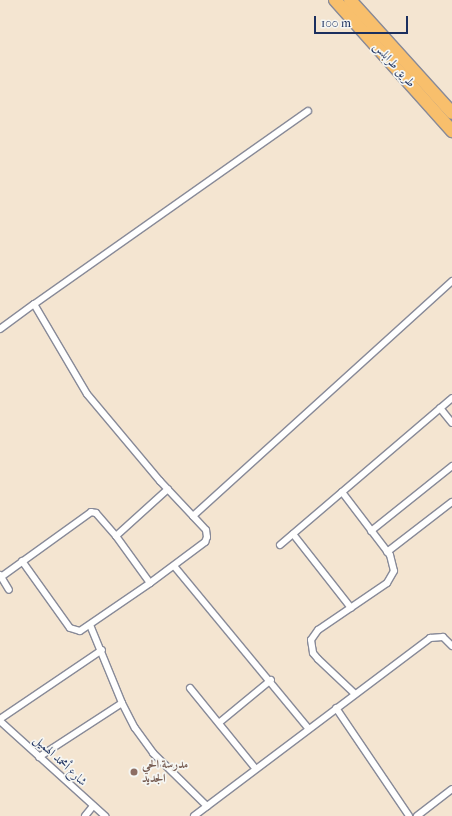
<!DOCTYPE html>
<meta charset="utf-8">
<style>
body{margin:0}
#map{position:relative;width:452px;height:816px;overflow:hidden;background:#f4e5d1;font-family:"IM FELL French Canon",Amiri,serif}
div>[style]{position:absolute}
.roads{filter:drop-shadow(1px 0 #888a98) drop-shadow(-1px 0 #888a98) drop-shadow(0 1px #888a98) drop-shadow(0 -1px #888a98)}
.street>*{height:6px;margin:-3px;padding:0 3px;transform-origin:3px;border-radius:3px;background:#fff}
.highway>*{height:12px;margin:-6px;padding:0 6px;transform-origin:6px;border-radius:6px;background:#f8bf6c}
.dots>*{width:11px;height:11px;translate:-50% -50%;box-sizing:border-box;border:2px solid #f6f6f2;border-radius:50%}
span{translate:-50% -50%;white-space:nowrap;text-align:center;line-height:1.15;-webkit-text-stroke:3.5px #f6f6f2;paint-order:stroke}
.street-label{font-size:12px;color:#1b2f5e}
.education-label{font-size:12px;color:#785e54;font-weight:700}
.left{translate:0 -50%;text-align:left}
.scale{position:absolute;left:314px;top:16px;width:94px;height:18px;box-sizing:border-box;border:2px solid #1b2f5e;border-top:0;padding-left:5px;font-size:12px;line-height:14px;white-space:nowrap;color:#1b2f5e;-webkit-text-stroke:3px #f6f6f2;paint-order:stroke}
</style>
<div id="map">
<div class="roads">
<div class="street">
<i style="left:308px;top:111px;width:335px;rotate:144.8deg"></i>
<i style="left:34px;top:304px;width:104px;rotate:59.5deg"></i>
<i style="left:87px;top:394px;width:114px;rotate:50deg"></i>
<i style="left:160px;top:481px;width:48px;rotate:46.7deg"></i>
<i style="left:193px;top:516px;width:350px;rotate:-42.2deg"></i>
<i style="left:0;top:329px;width:42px;rotate:-36.3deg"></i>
<i style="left:440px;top:408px;width:19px;rotate:51deg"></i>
<i style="left:342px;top:492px;width:79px;rotate:52.7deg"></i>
<i style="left:390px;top:555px;width:16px;rotate:76deg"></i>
<i style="left:394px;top:571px;width:14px;rotate:120deg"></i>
<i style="left:387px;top:583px;width:83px;rotate:145.7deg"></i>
<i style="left:318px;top:630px;width:12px;rotate:125deg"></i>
<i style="left:311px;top:640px;width:13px;rotate:81deg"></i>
<i style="left:313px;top:653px;width:8px;rotate:50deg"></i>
<i style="left:318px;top:659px;width:51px;rotate:43.4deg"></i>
<i style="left:371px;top:531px;width:104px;rotate:-38.7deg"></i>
<i style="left:293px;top:534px;width:94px;rotate:51.9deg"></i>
<i style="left:116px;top:536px;width:70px;rotate:-42.1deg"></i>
<i style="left:280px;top:545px;width:226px;rotate:-40.5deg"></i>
<i style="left:387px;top:552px;width:82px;rotate:-37.6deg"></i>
<i style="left:22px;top:561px;width:82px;rotate:54.4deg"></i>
<i style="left:70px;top:628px;width:10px;rotate:17deg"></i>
<i style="left:80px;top:631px;width:85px;rotate:-34.4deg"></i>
<i style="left:150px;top:583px;width:69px;rotate:-36.7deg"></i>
<i style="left:205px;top:542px;width:5px;rotate:-68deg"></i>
<i style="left:207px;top:537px;width:7px;rotate:-98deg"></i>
<i style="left:206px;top:530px;width:19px;rotate:-133deg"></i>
<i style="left:174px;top:566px;width:210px;rotate:50.4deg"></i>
<i style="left:0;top:575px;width:17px;rotate:59deg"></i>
<i style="left:1px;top:577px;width:111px;rotate:-35.8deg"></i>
<i style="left:91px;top:512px;width:5px;rotate:11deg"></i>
<i style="left:96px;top:513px;width:30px;rotate:49deg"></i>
<i style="left:116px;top:536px;width:58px;rotate:54.1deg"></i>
<i style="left:90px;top:625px;width:84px;rotate:67.7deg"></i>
<i style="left:122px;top:703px;width:28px;rotate:63deg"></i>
<i style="left:135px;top:728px;width:31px;rotate:54deg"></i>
<i style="left:153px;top:753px;width:76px;rotate:44.5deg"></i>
<i style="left:190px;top:688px;width:103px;rotate:50.9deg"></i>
<i style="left:336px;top:708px;width:130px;rotate:55.9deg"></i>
<i style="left:0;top:719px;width:123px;rotate:-34.1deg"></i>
<i style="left:0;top:721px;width:142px;rotate:42.1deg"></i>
<i style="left:220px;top:722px;width:66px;rotate:-39.5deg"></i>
<i style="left:39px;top:757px;width:99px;rotate:-33deg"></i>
<i style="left:85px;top:816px;width:13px;rotate:-51deg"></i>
<i style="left:194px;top:816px;width:296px;rotate:-37deg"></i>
<i style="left:430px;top:638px;width:13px;rotate:-4deg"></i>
<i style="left:443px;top:637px;width:13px;rotate:45deg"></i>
<i style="left:417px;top:816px;width:44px;rotate:-37.6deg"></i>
</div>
<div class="highway">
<i style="left:335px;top:0;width:176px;rotate:48.2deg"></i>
<i style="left:350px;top:0;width:152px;rotate:47.9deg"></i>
</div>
</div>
<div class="dots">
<i style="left:134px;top:772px;background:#8d6e63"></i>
</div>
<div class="street-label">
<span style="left:394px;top:65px;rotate:48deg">طريق طرابلس</span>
<span style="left:60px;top:761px;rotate:43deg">شارع أمحمد الهميل</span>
</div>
<div class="education-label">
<span class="left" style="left:142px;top:772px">مدرسة الحي<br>الجديد</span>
</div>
<div class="scale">100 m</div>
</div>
